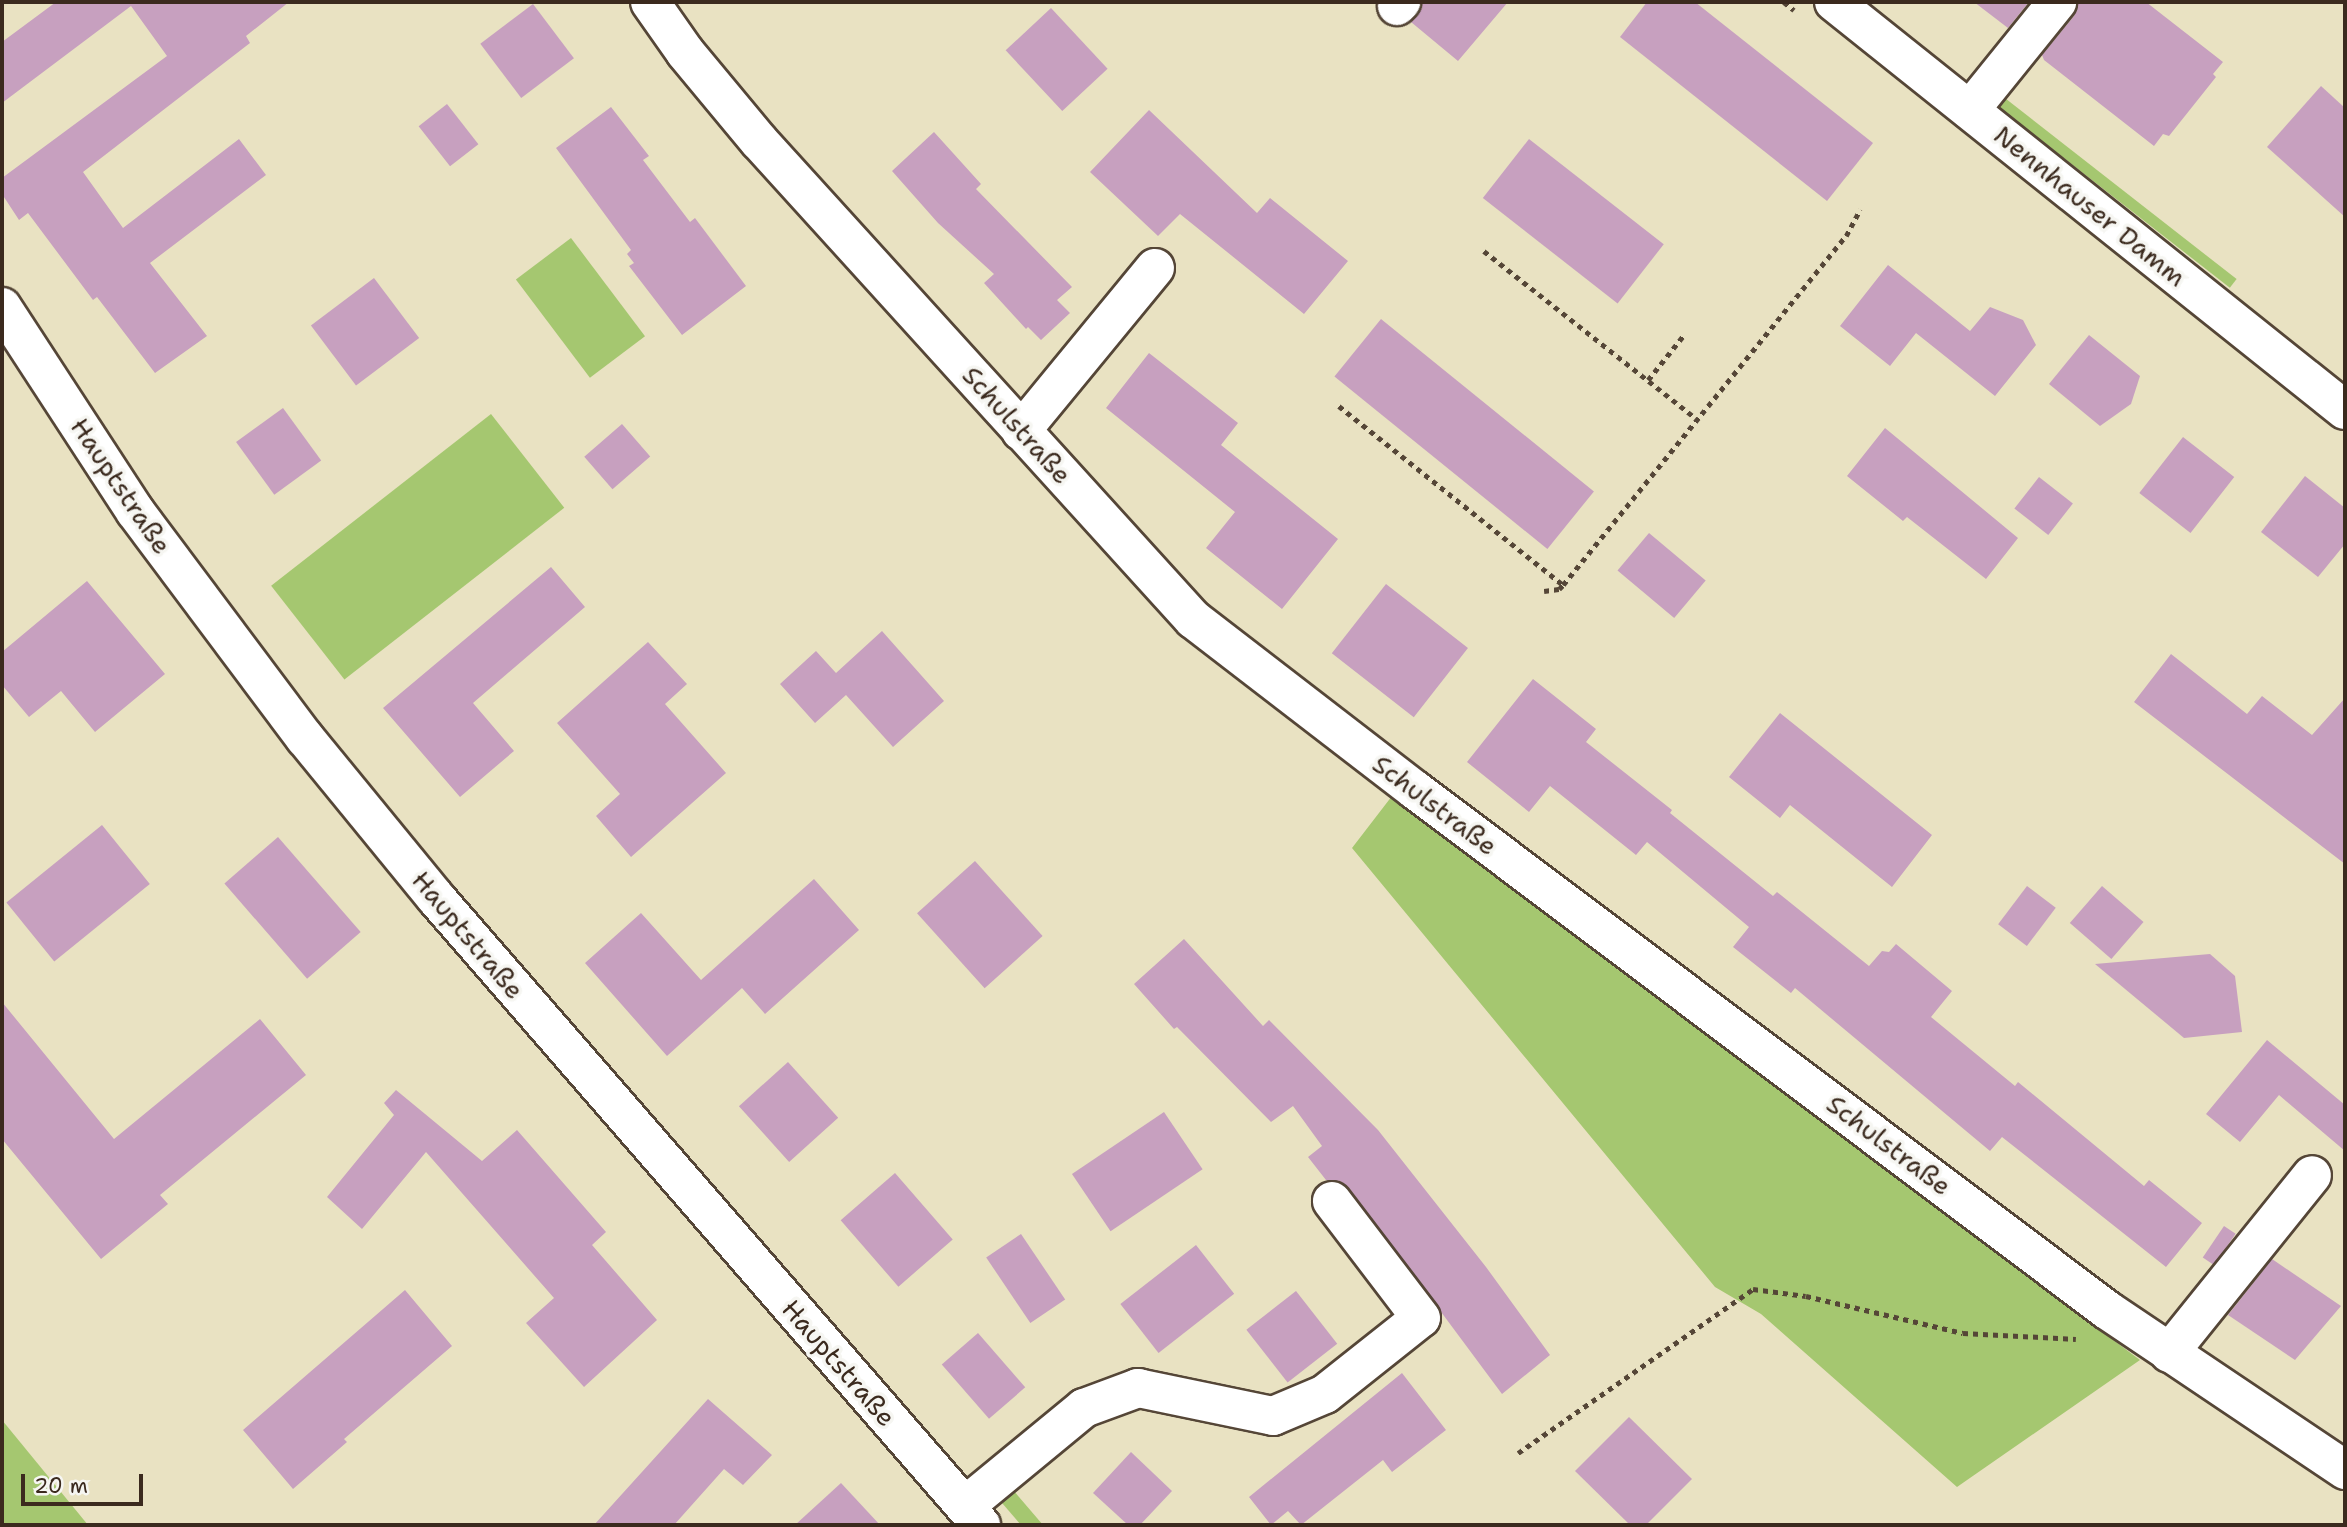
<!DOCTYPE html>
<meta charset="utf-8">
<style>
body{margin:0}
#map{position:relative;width:2347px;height:1527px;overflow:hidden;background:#e9e2c2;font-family:"Shantell Sans",sans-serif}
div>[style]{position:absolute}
.green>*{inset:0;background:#a5c770;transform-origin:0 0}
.building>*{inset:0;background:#c7a0bf;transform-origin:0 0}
.path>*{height:4.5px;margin-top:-2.25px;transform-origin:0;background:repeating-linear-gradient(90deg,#554637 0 5px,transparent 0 10px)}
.roads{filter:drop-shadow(2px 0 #554637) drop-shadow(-2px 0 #554637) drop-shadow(0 2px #554637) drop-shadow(0 -2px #554637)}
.minor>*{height:38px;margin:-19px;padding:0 19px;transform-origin:19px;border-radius:19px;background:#fff}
span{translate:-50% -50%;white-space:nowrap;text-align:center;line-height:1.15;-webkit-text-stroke:7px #f6f6f2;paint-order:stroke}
.street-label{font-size:26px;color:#3b2a1e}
.frame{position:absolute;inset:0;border:4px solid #3b2a1e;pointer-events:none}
.scale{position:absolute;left:21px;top:1474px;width:122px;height:32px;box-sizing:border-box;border:4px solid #3b2a1e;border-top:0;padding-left:9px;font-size:21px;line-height:24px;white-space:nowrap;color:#3b2a1e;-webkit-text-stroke:5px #f6f6f2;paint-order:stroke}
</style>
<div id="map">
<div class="green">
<i style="left:2001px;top:95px;width:299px;height:11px;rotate:38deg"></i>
<i style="left:571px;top:238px;width:123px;height:69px;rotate:53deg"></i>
<i style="left:491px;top:414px;width:119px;height:279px;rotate:52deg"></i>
<i style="clip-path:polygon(1392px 796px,1612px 965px,2140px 1360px,1957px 1487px,1761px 1314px,1715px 1287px,1352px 848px)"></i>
<i style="clip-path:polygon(2px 1420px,88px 1525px,2px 1525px)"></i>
<i style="clip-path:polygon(1007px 1483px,1043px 1525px,1021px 1525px,996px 1496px)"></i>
</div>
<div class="building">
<i style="clip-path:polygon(56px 2px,289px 2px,246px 36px,250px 43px,83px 172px,123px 228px,239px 139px,266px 175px,150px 263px,207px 336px,155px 373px,97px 297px,93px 300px,28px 213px,19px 220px,2px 194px,2px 178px,167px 56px,131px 6px,2px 103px,2px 42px)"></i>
<i style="clip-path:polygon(1422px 2px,1508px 2px,1458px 61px,1411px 22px,1422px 8px)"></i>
<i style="clip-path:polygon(1647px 2px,1695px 2px,1873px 143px,1827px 201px,1620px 37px)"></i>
<i style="clip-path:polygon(1974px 2px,2029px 2px,2008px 28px)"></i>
<i style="clip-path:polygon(2078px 2px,2146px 2px,2223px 62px,2213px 74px,2216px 77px,2169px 136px,2163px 134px,2154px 146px,2044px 60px,2042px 55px,2074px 16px)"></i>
<i style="left:533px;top:4px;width:68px;height:66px;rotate:53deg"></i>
<i style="left:1051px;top:8px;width:83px;height:62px;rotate:47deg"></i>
<i style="clip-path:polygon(2321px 86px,2345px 108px,2345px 217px,2267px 147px)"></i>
<i style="left:447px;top:104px;width:51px;height:36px;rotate:52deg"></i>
<i style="clip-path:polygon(611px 107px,649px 156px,643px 160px,690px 222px,695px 218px,746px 286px,682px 335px,629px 266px,634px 263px,627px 254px,631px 250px,556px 148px)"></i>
<i style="clip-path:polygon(1149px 110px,1257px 213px,1270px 198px,1348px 261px,1304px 314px,1180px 214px,1158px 236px,1090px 172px)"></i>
<i style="clip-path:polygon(934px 132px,981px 184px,976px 189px,1072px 287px,1057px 300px,1070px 313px,1041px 340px,1028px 327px,1026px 329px,984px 283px,994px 274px,938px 223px,892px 171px)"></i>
<i style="left:1529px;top:139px;width:171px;height:75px;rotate:38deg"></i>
<i style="clip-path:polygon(1888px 265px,1970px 331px,1990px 307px,2023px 320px,2036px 345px,1995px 396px,1916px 333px,1890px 366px,1840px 326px)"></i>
<i style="left:374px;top:278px;width:75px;height:79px;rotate:53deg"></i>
<i style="left:1381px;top:319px;width:274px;height:74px;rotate:39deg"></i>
<i style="clip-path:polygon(2089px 335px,2140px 376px,2131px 404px,2100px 426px,2049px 384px)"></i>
<i style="clip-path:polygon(1149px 353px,1238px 423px,1221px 445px,1338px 539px,1282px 609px,1206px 548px,1235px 512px,1106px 408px)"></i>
<i style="left:283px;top:408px;width:65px;height:58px;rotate:54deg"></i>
<i style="left:622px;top:424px;width:43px;height:50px;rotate:49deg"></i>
<i style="clip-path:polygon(1885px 428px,2018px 538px,1986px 579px,1907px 517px,1903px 521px,1847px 476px)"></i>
<i style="left:2183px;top:437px;width:65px;height:71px;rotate:38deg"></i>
<i style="clip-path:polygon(2305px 476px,2345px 508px,2345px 544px,2318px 577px,2261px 532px)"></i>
<i style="left:2039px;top:477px;width:43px;height:40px;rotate:38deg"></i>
<i style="left:1649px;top:533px;width:74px;height:49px;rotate:40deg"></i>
<i style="clip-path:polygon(551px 567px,585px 607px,473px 703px,514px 751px,460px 797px,383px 708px)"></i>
<i style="clip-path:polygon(87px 581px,165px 674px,95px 732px,61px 691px,29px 717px,2px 685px,2px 652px)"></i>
<i style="left:1386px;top:584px;width:104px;height:88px;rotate:38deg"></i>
<i style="clip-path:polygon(882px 631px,944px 701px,893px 747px,846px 695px,815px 723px,780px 684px,816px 651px,836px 673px)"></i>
<i style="clip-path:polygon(648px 642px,687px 684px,665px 704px,726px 773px,631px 857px,596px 816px,620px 794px,557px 723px)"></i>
<i style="clip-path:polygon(2171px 654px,2247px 714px,2262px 696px,2312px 735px,2345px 698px,2345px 864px,2134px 702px)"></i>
<i style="clip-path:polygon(1533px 679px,1596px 729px,1586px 742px,1672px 810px,1670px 813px,1773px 896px,1777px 892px,1869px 966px,1882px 951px,1889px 952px,1896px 944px,1952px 991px,1931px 1017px,2015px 1086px,2018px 1082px,2144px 1186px,2149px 1180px,2202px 1223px,2166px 1267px,2002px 1137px,1990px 1151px,1795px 988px,1791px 993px,1733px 947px,1749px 927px,1647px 842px,1636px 855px,1550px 786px,1529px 812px,1467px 762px)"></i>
<i style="clip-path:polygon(1780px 713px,1932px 835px,1892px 887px,1790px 805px,1780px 818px,1729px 777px)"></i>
<i style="left:102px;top:825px;width:76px;height:123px;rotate:51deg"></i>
<i style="left:278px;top:837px;width:126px;height:71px;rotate:49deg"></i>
<i style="left:975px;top:861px;width:101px;height:78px;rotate:48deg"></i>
<i style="clip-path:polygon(814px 879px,859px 930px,765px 1014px,742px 988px,667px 1056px,585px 963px,641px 913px,701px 980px)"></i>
<i style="left:2027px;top:886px;width:36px;height:48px;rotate:37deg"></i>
<i style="left:2102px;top:886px;width:55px;height:49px;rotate:41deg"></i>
<i style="clip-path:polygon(1184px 939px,1263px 1026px,1269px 1020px,1378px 1130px,1486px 1267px,1550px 1355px,1502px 1394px,1349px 1188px,1340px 1181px,1326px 1180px,1308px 1157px,1322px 1146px,1293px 1106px,1271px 1122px,1177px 1027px,1174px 1029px,1134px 984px)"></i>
<i style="clip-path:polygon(2210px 954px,2235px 976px,2242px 1032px,2184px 1038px,2095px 964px)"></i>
<i style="clip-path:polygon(2px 1002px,114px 1139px,260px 1019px,306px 1075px,160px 1195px,168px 1204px,101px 1259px,2px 1139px)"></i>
<i style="clip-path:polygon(2267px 1040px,2345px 1105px,2345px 1151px,2279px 1095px,2240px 1142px,2206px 1114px)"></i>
<i style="left:788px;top:1062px;width:75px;height:66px;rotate:48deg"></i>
<i style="clip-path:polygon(396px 1090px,482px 1161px,517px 1130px,606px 1232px,592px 1245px,657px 1320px,584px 1387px,526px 1323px,554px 1298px,426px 1152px,362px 1229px,327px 1197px,394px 1115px,384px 1103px)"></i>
<i style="left:1164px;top:1112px;width:69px;height:111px;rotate:56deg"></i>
<i style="left:895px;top:1173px;width:88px;height:72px;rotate:49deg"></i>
<i style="left:2224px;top:1226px;width:14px;height:38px;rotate:34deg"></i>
<i style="left:1021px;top:1234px;width:79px;height:42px;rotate:56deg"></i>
<i style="left:1196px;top:1245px;width:62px;height:96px;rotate:52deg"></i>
<i style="clip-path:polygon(2272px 1259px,2341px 1306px,2295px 1360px,2228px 1315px)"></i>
<i style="clip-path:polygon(405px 1290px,452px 1346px,344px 1439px,347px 1442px,293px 1489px,243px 1430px)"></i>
<i style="left:1296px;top:1291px;width:67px;height:63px;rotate:52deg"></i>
<i style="left:978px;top:1333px;width:72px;height:48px;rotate:49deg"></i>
<i style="clip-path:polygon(1402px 1373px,1446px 1430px,1392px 1472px,1383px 1460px,1301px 1525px,1288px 1511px,1271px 1525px,1249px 1497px)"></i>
<i style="clip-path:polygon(708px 1399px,772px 1455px,743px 1485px,724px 1469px,674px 1525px,594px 1525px)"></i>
<i style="clip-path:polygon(1629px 1417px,1692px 1479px,1646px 1525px,1630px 1525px,1575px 1471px)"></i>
<i style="clip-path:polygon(1131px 1452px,1172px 1491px,1140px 1525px,1128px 1525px,1093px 1493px)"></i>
<i style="clip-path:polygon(841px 1483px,880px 1525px,795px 1525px)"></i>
</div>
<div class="path">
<i style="left:1784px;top:2px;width:13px;rotate:39deg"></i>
<i style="left:1484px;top:251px;width:271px;rotate:38.3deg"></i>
<i style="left:1648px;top:380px;width:56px;rotate:-51.5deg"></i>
<i style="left:1339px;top:406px;width:287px;rotate:38.6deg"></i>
<i style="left:1544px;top:591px;width:15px;rotate:-8deg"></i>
<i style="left:1559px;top:589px;width:6px;rotate:-45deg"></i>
<i style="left:1563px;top:585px;width:449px;rotate:-51deg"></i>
<i style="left:1846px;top:236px;width:30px;rotate:-62deg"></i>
<i style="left:1518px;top:1453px;width:287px;rotate:-34.9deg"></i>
<i style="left:1753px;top:1289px;width:53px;rotate:7.5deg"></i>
<i style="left:1806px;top:1296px;width:161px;rotate:13.3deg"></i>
<i style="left:1963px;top:1333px;width:113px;rotate:3deg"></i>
</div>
<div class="roads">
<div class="minor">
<i style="left:650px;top:2px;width:61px;rotate:55deg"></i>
<i style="left:685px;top:52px;width:116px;rotate:50.3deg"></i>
<i style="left:759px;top:141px;width:646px;rotate:47.76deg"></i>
<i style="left:1193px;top:619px;width:280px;rotate:37.6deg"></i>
<i style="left:1415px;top:790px;width:866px;rotate:36.92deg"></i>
<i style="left:2107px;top:1310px;width:287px;rotate:33.9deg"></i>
<i style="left:1834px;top:2px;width:654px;rotate:38.61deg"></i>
<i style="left:1397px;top:6px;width:6px;rotate:-45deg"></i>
<i style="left:1970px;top:110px;width:139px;rotate:-51.1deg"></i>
<i style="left:2px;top:307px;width:244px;rotate:56.9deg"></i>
<i style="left:135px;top:511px;width:284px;rotate:53.2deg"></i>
<i style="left:305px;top:738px;width:207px;rotate:50.7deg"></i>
<i style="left:436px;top:898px;width:831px;rotate:49deg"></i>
<i style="left:1021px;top:431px;width:211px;rotate:-50.6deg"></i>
<i style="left:2169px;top:1353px;width:228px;rotate:-51.2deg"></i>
<i style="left:965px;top:1506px;width:154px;rotate:-39.5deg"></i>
<i style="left:1084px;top:1408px;width:58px;rotate:-20.3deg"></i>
<i style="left:1138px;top:1388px;width:138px;rotate:11.7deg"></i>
<i style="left:1273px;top:1416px;width:56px;rotate:-22.9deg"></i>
<i style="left:1325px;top:1394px;width:122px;rotate:-38.4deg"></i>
<i style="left:1421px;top:1318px;width:147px;rotate:-127.3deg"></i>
</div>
</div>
<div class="street-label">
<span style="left:2090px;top:206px;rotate:39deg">Nennhauser Damm</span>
<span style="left:1017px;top:425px;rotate:48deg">Schulstraße</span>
<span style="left:121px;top:486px;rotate:56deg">Hauptstraße</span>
<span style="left:1435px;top:805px;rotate:37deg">Schulstraße</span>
<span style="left:468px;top:935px;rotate:50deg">Hauptstraße</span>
<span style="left:1889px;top:1145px;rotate:37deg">Schulstraße</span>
<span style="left:839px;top:1363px;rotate:49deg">Hauptstraße</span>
</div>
<div class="frame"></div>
<div class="scale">20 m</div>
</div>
